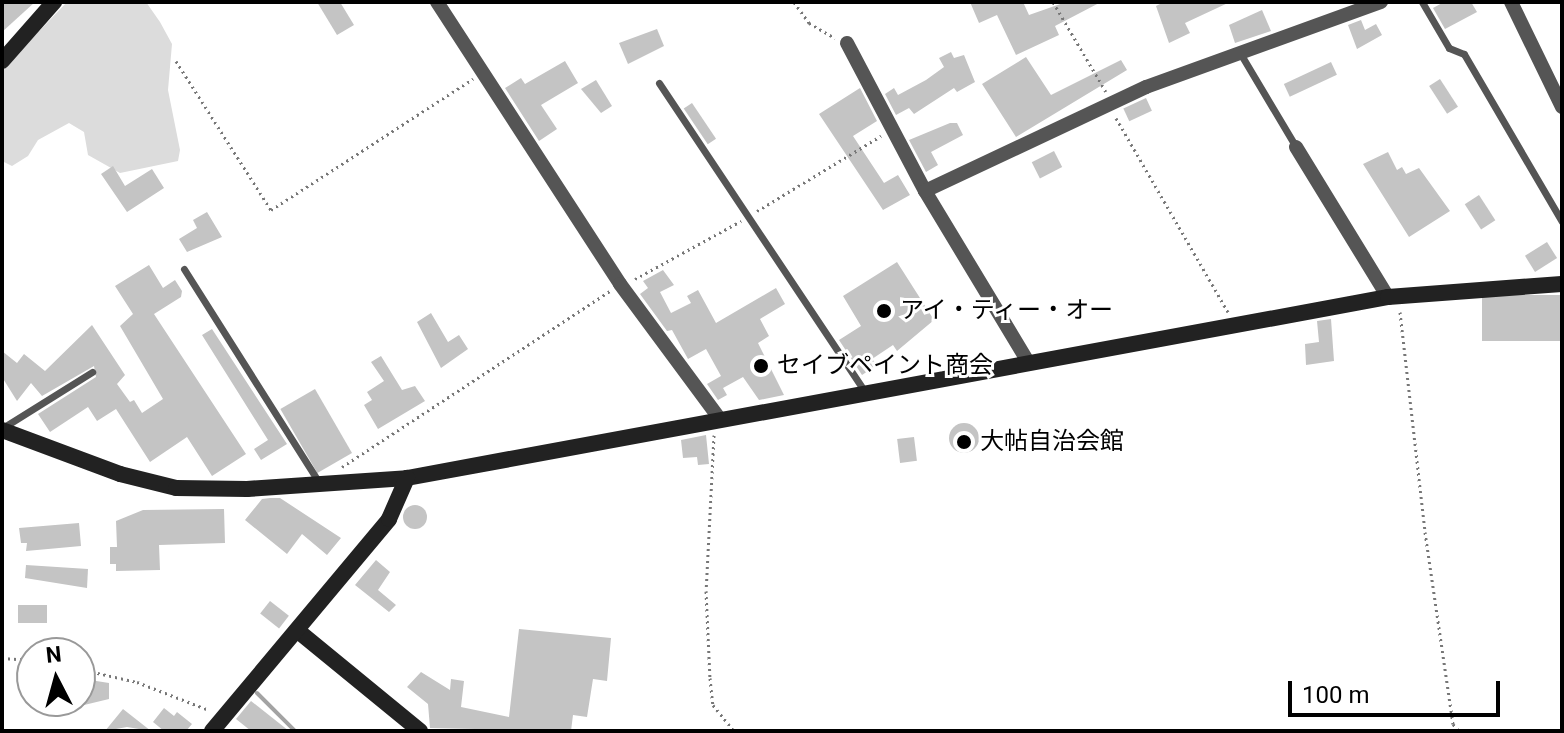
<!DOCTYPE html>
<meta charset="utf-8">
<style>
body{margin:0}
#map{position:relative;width:1564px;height:733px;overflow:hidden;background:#fff;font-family:Roboto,"Noto Sans JP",sans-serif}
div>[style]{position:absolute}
.green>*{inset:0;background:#dcdcdc}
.stream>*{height:4px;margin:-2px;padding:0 2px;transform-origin:2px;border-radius:2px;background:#a3a3a3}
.building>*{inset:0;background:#c4c4c4;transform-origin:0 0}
.round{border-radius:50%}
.path>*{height:3px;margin-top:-1.5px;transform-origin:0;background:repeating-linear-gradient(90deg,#777 0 2px,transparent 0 6px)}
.lane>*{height:7px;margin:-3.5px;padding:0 3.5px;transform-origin:3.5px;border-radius:3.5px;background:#555}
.street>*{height:14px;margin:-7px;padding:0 7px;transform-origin:7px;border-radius:7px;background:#555}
.secondary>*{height:16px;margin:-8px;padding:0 8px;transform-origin:8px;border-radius:8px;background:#222}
.dots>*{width:22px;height:22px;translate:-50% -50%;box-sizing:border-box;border:4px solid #fff;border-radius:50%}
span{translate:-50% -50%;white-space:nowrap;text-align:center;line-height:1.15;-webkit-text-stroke:6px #fff;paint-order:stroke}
.poi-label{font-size:24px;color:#000}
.left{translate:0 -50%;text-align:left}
.frame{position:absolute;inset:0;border:4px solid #000;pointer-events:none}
.north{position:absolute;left:16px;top:637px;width:80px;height:80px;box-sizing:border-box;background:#fff;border:2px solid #999;border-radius:50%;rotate:354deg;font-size:22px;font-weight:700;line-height:32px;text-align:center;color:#000}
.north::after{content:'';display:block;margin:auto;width:28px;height:36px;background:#000;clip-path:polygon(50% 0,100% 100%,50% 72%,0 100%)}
.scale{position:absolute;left:1288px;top:681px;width:212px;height:36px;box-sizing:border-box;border:4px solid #000;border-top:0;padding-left:10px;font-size:24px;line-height:28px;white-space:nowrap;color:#000;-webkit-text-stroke:6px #fff;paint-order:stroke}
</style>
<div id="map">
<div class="green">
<i style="clip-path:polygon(67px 2px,146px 2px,160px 22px,172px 44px,168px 90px,180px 150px,178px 161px,120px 173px,88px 155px,84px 132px,69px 123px,38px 140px,28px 156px,12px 166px,2px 161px,2px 70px)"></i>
</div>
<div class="stream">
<i style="left:257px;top:693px;width:54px;rotate:45deg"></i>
</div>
<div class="building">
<i style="clip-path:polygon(2px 2px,35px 2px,2px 32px)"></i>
<i style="clip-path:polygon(317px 2px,340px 2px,354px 25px,337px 35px)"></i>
<i style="clip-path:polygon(970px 2px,1023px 2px,1029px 15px,1066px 2px,1101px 2px,1055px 26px,1059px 35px,1016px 55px,997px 15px,979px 23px)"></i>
<i style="clip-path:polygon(1164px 2px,1230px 2px,1185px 23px,1190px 33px,1169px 43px,1156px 6px)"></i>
<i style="clip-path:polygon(1444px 2px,1471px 2px,1477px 12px,1445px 29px,1433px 8px)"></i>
<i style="clip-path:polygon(1262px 10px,1271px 31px,1235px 43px,1229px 25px)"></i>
<i style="clip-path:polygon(1361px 20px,1365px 30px,1376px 24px,1382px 35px,1357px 49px,1348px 25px)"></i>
<i style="clip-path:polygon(657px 29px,664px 46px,628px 64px,619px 43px)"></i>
<i style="clip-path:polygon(951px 52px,954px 58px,964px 55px,975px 82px,957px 92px,954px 88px,914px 114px,909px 108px,896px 115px,885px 94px,894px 88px,898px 95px,926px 80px,944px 67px,939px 58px)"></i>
<i style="clip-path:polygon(1026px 57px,1051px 95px,1121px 60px,1127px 70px,1016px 137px,982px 84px)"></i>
<i style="clip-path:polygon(565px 61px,578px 83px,541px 105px,557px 129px,539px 141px,505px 88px,521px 78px,525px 84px)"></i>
<i style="left:1331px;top:62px;width:14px;height:52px;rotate:65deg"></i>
<i style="left:1440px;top:79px;width:33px;height:13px;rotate:57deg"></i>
<i style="clip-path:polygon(596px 80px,612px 106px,601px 113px,581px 89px)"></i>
<i style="clip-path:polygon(860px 88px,877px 121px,853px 136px,884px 183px,898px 175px,910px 195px,883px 210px,819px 114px)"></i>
<i style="left:1146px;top:98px;width:14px;height:25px;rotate:65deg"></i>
<i style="left:692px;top:103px;width:43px;height:10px;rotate:56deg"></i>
<i style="clip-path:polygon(950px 123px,957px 123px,963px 135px,931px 152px,938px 165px,926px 172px,909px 140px)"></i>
<i style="left:1054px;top:151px;width:18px;height:25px;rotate:63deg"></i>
<i style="clip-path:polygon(1388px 152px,1397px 170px,1402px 167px,1406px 174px,1419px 168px,1450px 211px,1409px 237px,1363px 164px)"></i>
<i style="clip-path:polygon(113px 166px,125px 186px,152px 169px,164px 188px,127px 212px,101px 174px)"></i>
<i style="left:1479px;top:195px;width:30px;height:17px;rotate:57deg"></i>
<i style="clip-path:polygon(207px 212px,222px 237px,187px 252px,179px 239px,197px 228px,193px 220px)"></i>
<i style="left:1547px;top:242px;width:19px;height:26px;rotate:58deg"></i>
<i style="clip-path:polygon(897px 262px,934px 320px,897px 351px,893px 345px,872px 359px,877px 365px,862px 375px,839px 340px,861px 326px,843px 296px)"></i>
<i style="clip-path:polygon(149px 265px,163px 288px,175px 280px,182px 291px,181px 297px,154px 314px,246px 454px,212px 476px,187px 437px,150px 462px,116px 409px,97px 421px,88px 407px,50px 432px,38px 414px,96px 377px,94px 366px,42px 396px,31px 383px,17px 401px,2px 377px,2px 351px,17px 363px,24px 354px,45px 371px,92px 325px,125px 375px,117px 384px,130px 402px,134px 400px,142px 413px,163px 399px,120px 326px,133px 314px,115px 286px)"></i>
<i style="clip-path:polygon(663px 270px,674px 285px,660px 292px,671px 313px,691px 303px,687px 296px,698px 290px,716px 323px,776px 288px,785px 304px,760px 319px,769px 336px,758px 343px,784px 395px,759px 400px,743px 377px,723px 388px,727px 395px,718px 400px,707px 384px,721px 376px,706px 349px,688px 359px,672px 330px,667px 331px,640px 294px,648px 288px,643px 281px)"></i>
<i style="left:1562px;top:295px;width:46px;height:80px;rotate:90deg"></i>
<i style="clip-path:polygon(431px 313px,448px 342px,459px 335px,468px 349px,441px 368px,417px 322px)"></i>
<i style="clip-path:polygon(1331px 319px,1334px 361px,1306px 365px,1305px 344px,1319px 342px,1317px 321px)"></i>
<i style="clip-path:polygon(212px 329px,287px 444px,261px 460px,254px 449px,268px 440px,202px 335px)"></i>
<i style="clip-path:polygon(381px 356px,402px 390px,415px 386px,425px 401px,378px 429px,364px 405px,372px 400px,367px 392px,384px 381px,371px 362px)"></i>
<i style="left:315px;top:389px;width:74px;height:40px;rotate:60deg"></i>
<i class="round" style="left:949px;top:423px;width:30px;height:30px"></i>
<i style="clip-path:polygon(706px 435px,709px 464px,698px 465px,697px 457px,683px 458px,681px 440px)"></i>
<i style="left:914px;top:437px;width:24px;height:17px;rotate:83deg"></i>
<i style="clip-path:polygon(270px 498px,280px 498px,341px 538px,327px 555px,302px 534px,287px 554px,245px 520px,262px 499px)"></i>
<i class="round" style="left:403px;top:505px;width:24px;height:24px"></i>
<i style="clip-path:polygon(224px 509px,225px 543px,159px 545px,160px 570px,116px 571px,116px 564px,110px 564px,110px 547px,117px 547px,116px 521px,143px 510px)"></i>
<i style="clip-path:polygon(79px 523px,81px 546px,26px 551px,27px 543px,21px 543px,19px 528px)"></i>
<i style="clip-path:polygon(376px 560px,390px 572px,378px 590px,396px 605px,389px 612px,355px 585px)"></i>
<i style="clip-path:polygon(26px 565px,88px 569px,87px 588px,25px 578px)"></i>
<i style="left:270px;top:601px;width:24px;height:16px;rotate:38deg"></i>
<i style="left:18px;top:605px;width:29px;height:18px"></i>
<i style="clip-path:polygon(519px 629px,611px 638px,607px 681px,593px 679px,587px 717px,573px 715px,571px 731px,430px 728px,428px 704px,407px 687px,421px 672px,450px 690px,451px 679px,464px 681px,461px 707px,509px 717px)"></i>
<i style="clip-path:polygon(90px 680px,109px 683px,109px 699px,80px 706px,80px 682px)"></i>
<i style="clip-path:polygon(251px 701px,289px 731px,251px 731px,236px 719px)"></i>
<i style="clip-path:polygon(164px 708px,174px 716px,177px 712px,192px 724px,186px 731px,164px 731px,153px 722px)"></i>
<i style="clip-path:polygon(123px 709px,151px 731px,127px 727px,105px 731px)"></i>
</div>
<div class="path">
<i style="left:794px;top:2px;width:26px;rotate:54deg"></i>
<i style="left:809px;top:23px;width:30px;rotate:30deg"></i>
<i style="left:1053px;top:2px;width:104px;rotate:59.5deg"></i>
<i style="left:176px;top:61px;width:177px;rotate:57.5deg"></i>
<i style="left:271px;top:210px;width:241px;rotate:-33deg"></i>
<i style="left:1116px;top:118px;width:224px;rotate:60deg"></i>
<i style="left:757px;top:211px;width:145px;rotate:-31.2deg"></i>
<i style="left:635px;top:279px;width:121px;rotate:-28.7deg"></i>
<i style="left:1400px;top:312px;width:221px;rotate:83.5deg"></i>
<i style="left:1425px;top:532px;width:194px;rotate:81.7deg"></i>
<i style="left:1453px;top:724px;width:9px;rotate:49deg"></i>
<i style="left:714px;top:435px;width:156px;rotate:92.9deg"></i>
<i style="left:706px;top:591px;width:87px;rotate:87.4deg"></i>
<i style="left:710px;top:678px;width:27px;rotate:84deg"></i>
<i style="left:713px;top:705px;width:33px;rotate:51deg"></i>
<i style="left:342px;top:467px;width:321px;rotate:-33.3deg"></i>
<i style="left:2px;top:658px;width:30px;rotate:4deg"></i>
<i style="left:80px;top:669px;width:58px;rotate:12.8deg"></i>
<i style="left:137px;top:682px;width:77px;rotate:21.3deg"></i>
</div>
<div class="lane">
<i style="left:1422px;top:2px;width:53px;rotate:59.6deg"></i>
<i style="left:1449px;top:48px;width:16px;rotate:22deg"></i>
<i style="left:1464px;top:54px;width:194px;rotate:59.7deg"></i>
<i style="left:1240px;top:53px;width:109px;rotate:59.2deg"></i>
<i style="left:659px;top:83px;width:369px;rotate:56.3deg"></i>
<i style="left:184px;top:269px;width:254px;rotate:57.7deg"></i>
<i style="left:4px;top:427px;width:104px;rotate:-32deg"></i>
</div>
<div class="street">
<i style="left:437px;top:2px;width:336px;rotate:57deg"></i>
<i style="left:620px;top:284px;width:168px;rotate:53.5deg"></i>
<i style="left:1511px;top:2px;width:117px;rotate:64.1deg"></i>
<i style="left:847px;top:43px;width:167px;rotate:62.2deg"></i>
<i style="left:925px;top:191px;width:200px;rotate:58.9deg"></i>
<i style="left:1296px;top:147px;width:176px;rotate:58.5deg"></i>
<i style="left:925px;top:191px;width:244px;rotate:-25.2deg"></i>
<i style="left:1146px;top:87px;width:250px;rotate:-19.9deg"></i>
</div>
<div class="secondary">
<i style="left:2px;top:61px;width:79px;rotate:-48.6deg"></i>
<i style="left:2px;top:430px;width:126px;rotate:20.4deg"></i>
<i style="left:120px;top:474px;width:58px;rotate:14deg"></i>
<i style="left:176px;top:488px;width:71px;rotate:0.8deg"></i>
<i style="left:247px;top:489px;width:160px;rotate:-3.9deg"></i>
<i style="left:407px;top:478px;width:998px;rotate:-10.45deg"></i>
<i style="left:1388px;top:297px;width:174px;rotate:-4.3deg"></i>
<i style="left:298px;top:631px;width:158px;rotate:39.3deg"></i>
<i style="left:212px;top:731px;width:276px;rotate:-50.1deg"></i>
<i style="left:389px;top:519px;width:45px;rotate:-66.3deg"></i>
</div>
<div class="dots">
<i style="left:884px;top:311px;background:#000"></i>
<i style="left:761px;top:366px;background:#000"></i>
<i style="left:964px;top:442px;background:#000"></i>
</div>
<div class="poi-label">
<span class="left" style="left:900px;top:311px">アイ・ティー・オー</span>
<span class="left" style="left:777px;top:366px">セイブペイント商会</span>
<span class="left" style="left:980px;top:442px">大帖自治会館</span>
</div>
<div class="frame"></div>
<div class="north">N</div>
<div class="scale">100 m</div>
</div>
